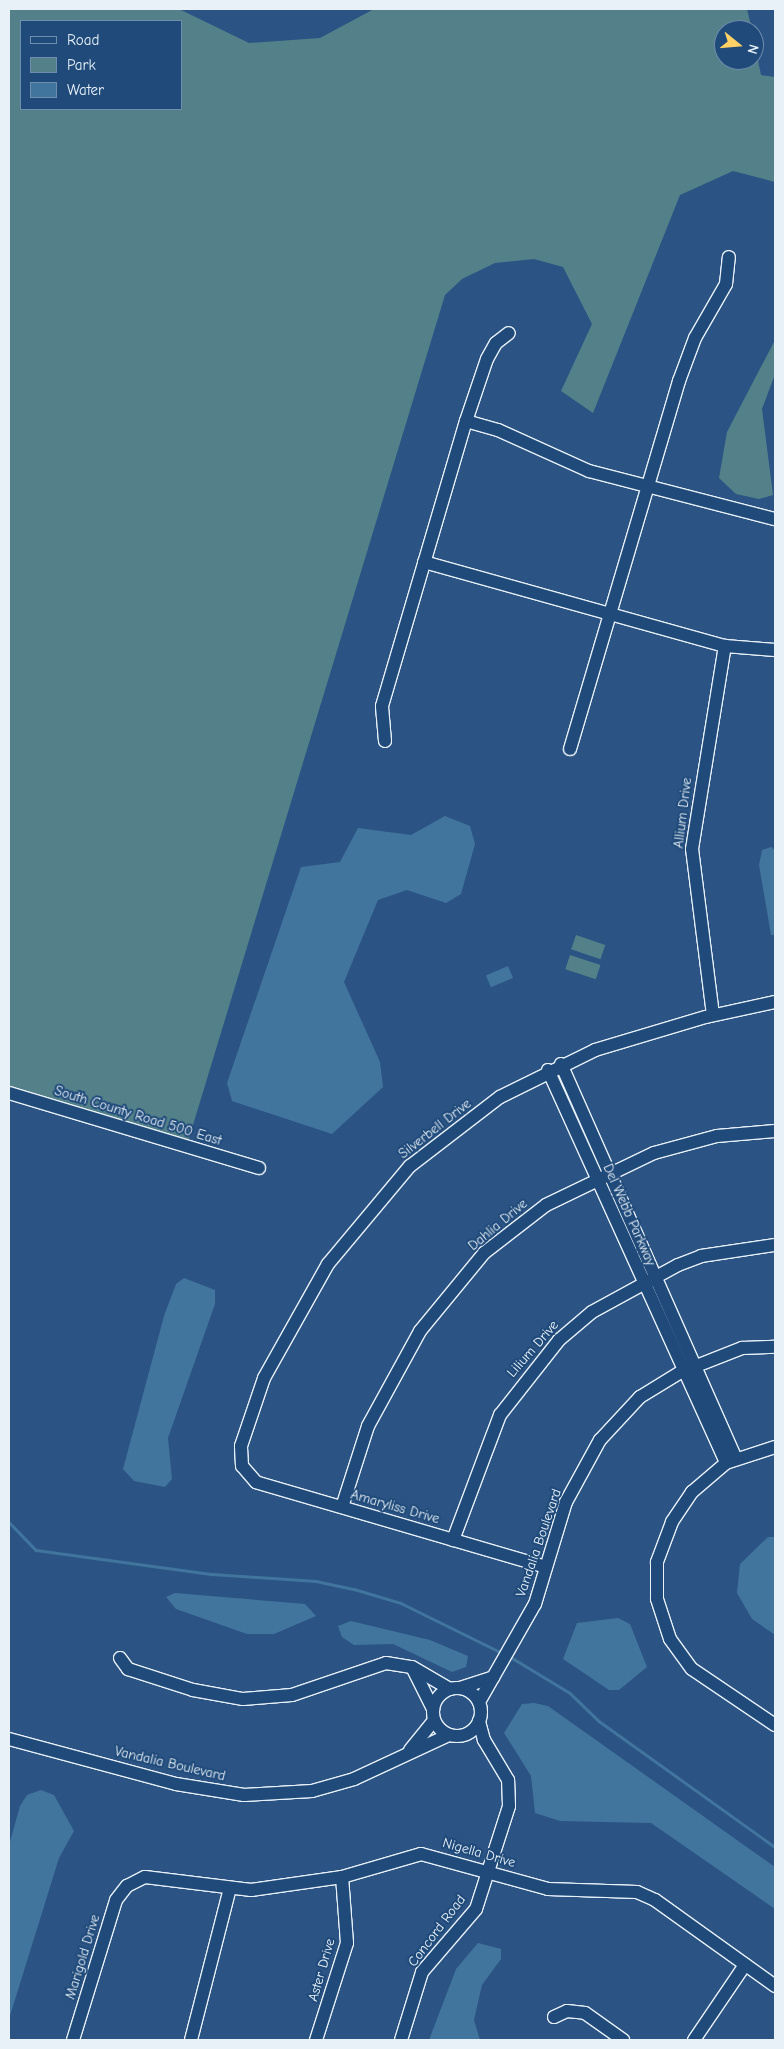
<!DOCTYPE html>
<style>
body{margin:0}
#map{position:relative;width:784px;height:2049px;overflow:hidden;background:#2b5383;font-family:"Comic Neue",sans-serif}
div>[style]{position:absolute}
.green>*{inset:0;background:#548189;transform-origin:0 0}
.water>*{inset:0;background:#41759e;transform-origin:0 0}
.stream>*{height:2.5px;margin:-1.25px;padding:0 1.25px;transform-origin:1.25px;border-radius:1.25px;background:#41759e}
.roads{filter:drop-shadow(1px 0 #e8f1f8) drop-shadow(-1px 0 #e8f1f8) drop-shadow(0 1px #e8f1f8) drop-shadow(0 -1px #e8f1f8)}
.minor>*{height:12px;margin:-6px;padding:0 6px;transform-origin:6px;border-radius:6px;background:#1f4a7a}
.minor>.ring{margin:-6px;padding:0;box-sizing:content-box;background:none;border:12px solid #1f4a7a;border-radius:50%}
span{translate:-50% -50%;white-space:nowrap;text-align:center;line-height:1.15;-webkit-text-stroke:4px #1f4a7a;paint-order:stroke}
.street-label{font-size:14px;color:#e8f1f8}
.frame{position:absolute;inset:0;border:10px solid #e8f1f8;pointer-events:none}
.legend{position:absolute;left:20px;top:20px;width:162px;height:90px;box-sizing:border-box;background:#1f4a7a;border:1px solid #6f8dac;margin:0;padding:6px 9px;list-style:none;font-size:15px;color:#e8f1f8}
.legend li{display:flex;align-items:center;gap:10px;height:25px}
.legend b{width:25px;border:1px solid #6f8dac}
.north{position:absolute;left:714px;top:20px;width:50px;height:50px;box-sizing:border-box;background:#1f4a7a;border:1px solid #6f8dac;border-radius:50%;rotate:107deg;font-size:14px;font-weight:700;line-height:20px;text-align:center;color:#e8f1f8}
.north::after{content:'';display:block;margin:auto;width:18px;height:22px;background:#ffd166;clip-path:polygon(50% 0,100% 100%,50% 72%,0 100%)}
</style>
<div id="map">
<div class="green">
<i style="clip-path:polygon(evenodd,9px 9px,179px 9px,249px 43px,320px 38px,374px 9px,747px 9px,752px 30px,724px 30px,724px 60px,754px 60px,754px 41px,761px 75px,775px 77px,775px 182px,733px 171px,680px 195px,593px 413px,561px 391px,592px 324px,563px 267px,534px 259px,495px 263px,462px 279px,445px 295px,186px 1148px,9px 1092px,9px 9px,21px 21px,181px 21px,181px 109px,21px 109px,21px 21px)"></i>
<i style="clip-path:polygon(775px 340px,775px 374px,762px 409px,773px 495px,759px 499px,736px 494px,719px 478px,727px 432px)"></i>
<i style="left:576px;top:935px;width:31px;height:15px;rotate:19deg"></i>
<i style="left:570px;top:955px;width:32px;height:15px;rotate:18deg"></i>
</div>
<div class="water">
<i style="clip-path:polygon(445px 816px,470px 826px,475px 844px,461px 894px,446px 903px,407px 890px,378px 900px,344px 982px,380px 1062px,383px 1087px,332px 1134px,232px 1101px,227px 1083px,301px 867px,340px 862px,358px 828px,411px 835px)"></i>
<i style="clip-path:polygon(771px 847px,775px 850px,775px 935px,771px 935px,759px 865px,762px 850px)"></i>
<i style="left:508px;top:966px;width:13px;height:24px;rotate:67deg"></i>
<i style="clip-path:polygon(184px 1278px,215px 1290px,215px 1304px,168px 1438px,172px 1479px,165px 1487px,134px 1481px,123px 1469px,164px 1316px,176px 1284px)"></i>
<i style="clip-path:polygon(768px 1537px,775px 1537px,775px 1635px,752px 1619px,737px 1593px,740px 1564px)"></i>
<i style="clip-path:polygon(175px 1593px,305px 1604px,316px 1616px,274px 1634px,247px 1634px,176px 1609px,166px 1597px)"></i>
<i style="clip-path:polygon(618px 1618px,630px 1624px,647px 1667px,619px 1690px,609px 1690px,563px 1659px,577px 1623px)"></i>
<i style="clip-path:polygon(351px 1621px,430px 1640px,468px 1656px,466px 1667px,452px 1672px,393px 1644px,354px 1645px,342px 1637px,338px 1626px)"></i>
<i style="clip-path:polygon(534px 1703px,548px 1706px,775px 1867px,775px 1909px,651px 1823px,560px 1821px,535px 1813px,531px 1776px,504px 1733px,522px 1704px)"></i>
<i style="clip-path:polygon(41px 1790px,54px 1795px,74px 1831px,59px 1858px,9px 2019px,9px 1845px,20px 1806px,27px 1795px)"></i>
<i style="clip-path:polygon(478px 1943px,501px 1949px,501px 1959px,482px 1985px,474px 2020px,480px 2040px,429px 2040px,456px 1969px)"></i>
</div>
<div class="stream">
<i style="left:9px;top:1522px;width:39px;rotate:46deg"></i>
<i style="left:36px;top:1550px;width:178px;rotate:7.8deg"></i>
<i style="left:212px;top:1574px;width:104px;rotate:3.9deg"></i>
<i style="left:316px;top:1581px;width:39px;rotate:12deg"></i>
<i style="left:354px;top:1589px;width:49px;rotate:16.6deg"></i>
<i style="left:401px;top:1603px;width:113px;rotate:26.3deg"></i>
<i style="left:509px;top:1656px;width:71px;rotate:31.2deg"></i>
<i style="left:570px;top:1693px;width:40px;rotate:44deg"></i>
<i style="left:599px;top:1721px;width:216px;rotate:35.6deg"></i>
</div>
<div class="roads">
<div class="minor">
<i style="left:466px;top:421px;width:33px;rotate:16deg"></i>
<i style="left:498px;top:430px;width:100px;rotate:24.3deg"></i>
<i style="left:589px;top:471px;width:192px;rotate:14.5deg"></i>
<i style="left:424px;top:562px;width:313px;rotate:15.6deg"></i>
<i style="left:725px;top:646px;width:50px;rotate:4.6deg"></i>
<i style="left:385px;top:741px;width:35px;rotate:-95deg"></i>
<i style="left:382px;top:706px;width:297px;rotate:-73.6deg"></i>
<i style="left:466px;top:421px;width:65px;rotate:-71.3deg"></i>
<i style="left:487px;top:359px;width:18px;rotate:-61deg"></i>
<i style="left:496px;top:343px;width:16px;rotate:-38deg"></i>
<i style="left:570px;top:749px;width:384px;rotate:-73.5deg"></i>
<i style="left:679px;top:381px;width:46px;rotate:-69.6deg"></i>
<i style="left:695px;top:338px;width:62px;rotate:-60.1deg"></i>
<i style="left:726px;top:284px;width:27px;rotate:-84deg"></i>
<i style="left:713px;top:1015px;width:167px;rotate:-97.2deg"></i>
<i style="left:692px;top:849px;width:206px;rotate:-80.8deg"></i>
<i style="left:561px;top:1064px;width:432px;rotate:66.1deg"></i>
<i style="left:548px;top:1070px;width:431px;rotate:65.6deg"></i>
<i style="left:9px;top:1093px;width:261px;rotate:16.7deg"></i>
<i style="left:775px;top:1447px;width:52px;rotate:161.9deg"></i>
<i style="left:726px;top:1463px;width:45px;rotate:139.5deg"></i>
<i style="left:692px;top:1492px;width:36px;rotate:124deg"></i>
<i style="left:672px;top:1522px;width:43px;rotate:110.6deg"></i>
<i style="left:657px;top:1562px;width:37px;rotate:90deg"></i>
<i style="left:657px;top:1599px;width:42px;rotate:72deg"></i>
<i style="left:670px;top:1639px;width:37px;rotate:54deg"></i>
<i style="left:692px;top:1669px;width:100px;rotate:34deg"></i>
<i style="left:342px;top:1507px;width:85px;rotate:-72.2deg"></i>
<i style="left:368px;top:1426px;width:108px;rotate:-61.3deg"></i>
<i style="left:420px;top:1331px;width:101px;rotate:-50.6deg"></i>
<i style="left:484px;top:1253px;width:78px;rotate:-37.7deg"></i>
<i style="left:546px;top:1205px;width:120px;rotate:-25.7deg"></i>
<i style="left:654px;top:1153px;width:65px;rotate:-15.1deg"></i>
<i style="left:717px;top:1136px;width:58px;rotate:-4.9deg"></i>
<i style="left:453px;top:1540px;width:134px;rotate:-69.4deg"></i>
<i style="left:500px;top:1415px;width:95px;rotate:-51.8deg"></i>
<i style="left:559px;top:1340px;width:43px;rotate:-40.3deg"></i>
<i style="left:592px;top:1312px;width:98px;rotate:-28.7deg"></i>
<i style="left:678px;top:1265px;width:25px;rotate:-21deg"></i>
<i style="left:701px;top:1256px;width:75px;rotate:-8.5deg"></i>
<i style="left:546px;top:1567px;width:302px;rotate:-163.7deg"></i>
<i style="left:256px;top:1482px;width:21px;rotate:-131deg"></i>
<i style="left:242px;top:1466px;width:20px;rotate:-93deg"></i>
<i style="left:241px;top:1446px;width:72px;rotate:-71.3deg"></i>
<i style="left:264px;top:1378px;width:131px;rotate:-60.7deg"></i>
<i style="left:328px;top:1264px;width:128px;rotate:-50.1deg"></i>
<i style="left:410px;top:1166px;width:113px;rotate:-37.5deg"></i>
<i style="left:500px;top:1097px;width:106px;rotate:-26.3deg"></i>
<i style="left:595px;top:1050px;width:116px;rotate:-16.6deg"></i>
<i style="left:706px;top:1017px;width:71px;rotate:-12.3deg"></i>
<i style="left:120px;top:1658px;width:14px;rotate:54deg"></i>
<i style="left:128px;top:1669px;width:68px;rotate:17.9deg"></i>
<i style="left:193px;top:1690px;width:51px;rotate:10.2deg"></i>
<i style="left:243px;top:1699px;width:49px;rotate:-4.7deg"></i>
<i style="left:292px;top:1695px;width:99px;rotate:-18.8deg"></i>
<i style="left:386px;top:1663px;width:26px;rotate:9deg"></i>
<i style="left:412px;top:1667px;width:44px;rotate:30.1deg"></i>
<i style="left:413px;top:1669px;width:45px;rotate:63.4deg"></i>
<i class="ring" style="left:433px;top:1688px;width:36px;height:36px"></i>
<i style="left:460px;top:1688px;width:35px;rotate:-18deg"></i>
<i style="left:479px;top:1702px;width:113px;rotate:-60.3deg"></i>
<i style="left:535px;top:1604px;width:107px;rotate:-73.1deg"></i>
<i style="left:566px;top:1502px;width:71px;rotate:-61.3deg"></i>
<i style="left:600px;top:1440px;width:59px;rotate:-47.1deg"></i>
<i style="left:640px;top:1397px;width:48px;rotate:-31.4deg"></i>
<i style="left:681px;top:1372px;width:66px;rotate:-21.5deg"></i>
<i style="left:742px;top:1348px;width:33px;rotate:-2deg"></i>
<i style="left:9px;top:1739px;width:173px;rotate:15.1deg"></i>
<i style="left:176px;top:1784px;width:69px;rotate:9.2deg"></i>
<i style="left:244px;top:1795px;width:68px;rotate:-3.4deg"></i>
<i style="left:312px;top:1791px;width:44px;rotate:-15.9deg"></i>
<i style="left:354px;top:1779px;width:105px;rotate:-24.9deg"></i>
<i style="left:410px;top:1750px;width:38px;rotate:-51deg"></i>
<i style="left:554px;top:2017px;width:14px;rotate:-25deg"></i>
<i style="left:567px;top:2011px;width:18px;rotate:6deg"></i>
<i style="left:585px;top:2013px;width:47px;rotate:35.4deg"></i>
<i style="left:73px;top:2040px;width:146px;rotate:-72.9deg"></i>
<i style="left:116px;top:1900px;width:18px;rotate:-52deg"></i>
<i style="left:127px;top:1886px;width:20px;rotate:-27deg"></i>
<i style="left:145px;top:1877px;width:107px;rotate:7deg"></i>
<i style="left:251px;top:1890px;width:92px;rotate:-8.1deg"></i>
<i style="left:342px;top:1877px;width:82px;rotate:-16.2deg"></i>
<i style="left:421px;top:1854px;width:132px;rotate:15.4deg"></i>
<i style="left:548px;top:1889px;width:89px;rotate:1.9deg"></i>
<i style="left:637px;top:1892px;width:20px;rotate:24deg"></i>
<i style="left:655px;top:1900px;width:148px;rotate:35.6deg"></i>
<i style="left:191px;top:2040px;width:157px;rotate:-75.6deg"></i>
<i style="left:316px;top:2040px;width:102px;rotate:-72.3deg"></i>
<i style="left:347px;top:1943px;width:66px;rotate:-94.3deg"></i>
<i style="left:401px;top:2040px;width:71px;rotate:-72.8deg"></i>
<i style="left:422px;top:1972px;width:83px;rotate:-49.4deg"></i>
<i style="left:476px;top:1909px;width:108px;rotate:-72.2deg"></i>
<i style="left:509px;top:1806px;width:26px;rotate:-92deg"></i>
<i style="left:508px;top:1780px;width:47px;rotate:-121deg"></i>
<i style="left:484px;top:1740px;width:20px;rotate:-105deg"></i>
<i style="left:694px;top:2040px;width:91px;rotate:-55.8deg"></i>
</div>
</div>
<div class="street-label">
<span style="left:683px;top:813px;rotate:-83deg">Allium Drive</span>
<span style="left:138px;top:1116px;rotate:17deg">South County Road 500 East</span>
<span style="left:435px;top:1129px;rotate:-38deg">Silverbell Drive</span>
<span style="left:629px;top:1215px;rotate:66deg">Del Webb Parkway</span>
<span style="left:498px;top:1225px;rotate:-40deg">Dahlia Drive</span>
<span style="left:533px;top:1349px;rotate:-49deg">Lilium Drive</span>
<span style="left:395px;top:1507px;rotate:16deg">Amaryliss Drive</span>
<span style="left:539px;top:1543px;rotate:-71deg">Vandalia Boulevard</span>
<span style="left:170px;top:1764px;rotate:13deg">Vandalia Boulevard</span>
<span style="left:479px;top:1853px;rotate:16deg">Nigella Drive</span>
<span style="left:437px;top:1931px;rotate:-53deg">Concord Road</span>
<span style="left:83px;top:1957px;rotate:-73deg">Marigold Drive</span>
<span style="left:322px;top:1970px;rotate:-74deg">Aster Drive</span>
</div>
<div class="frame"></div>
<ul class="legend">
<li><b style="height:6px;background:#1f4a7a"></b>Road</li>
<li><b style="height:14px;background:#548189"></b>Park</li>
<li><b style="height:14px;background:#41759e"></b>Water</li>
</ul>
<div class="north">N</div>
</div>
